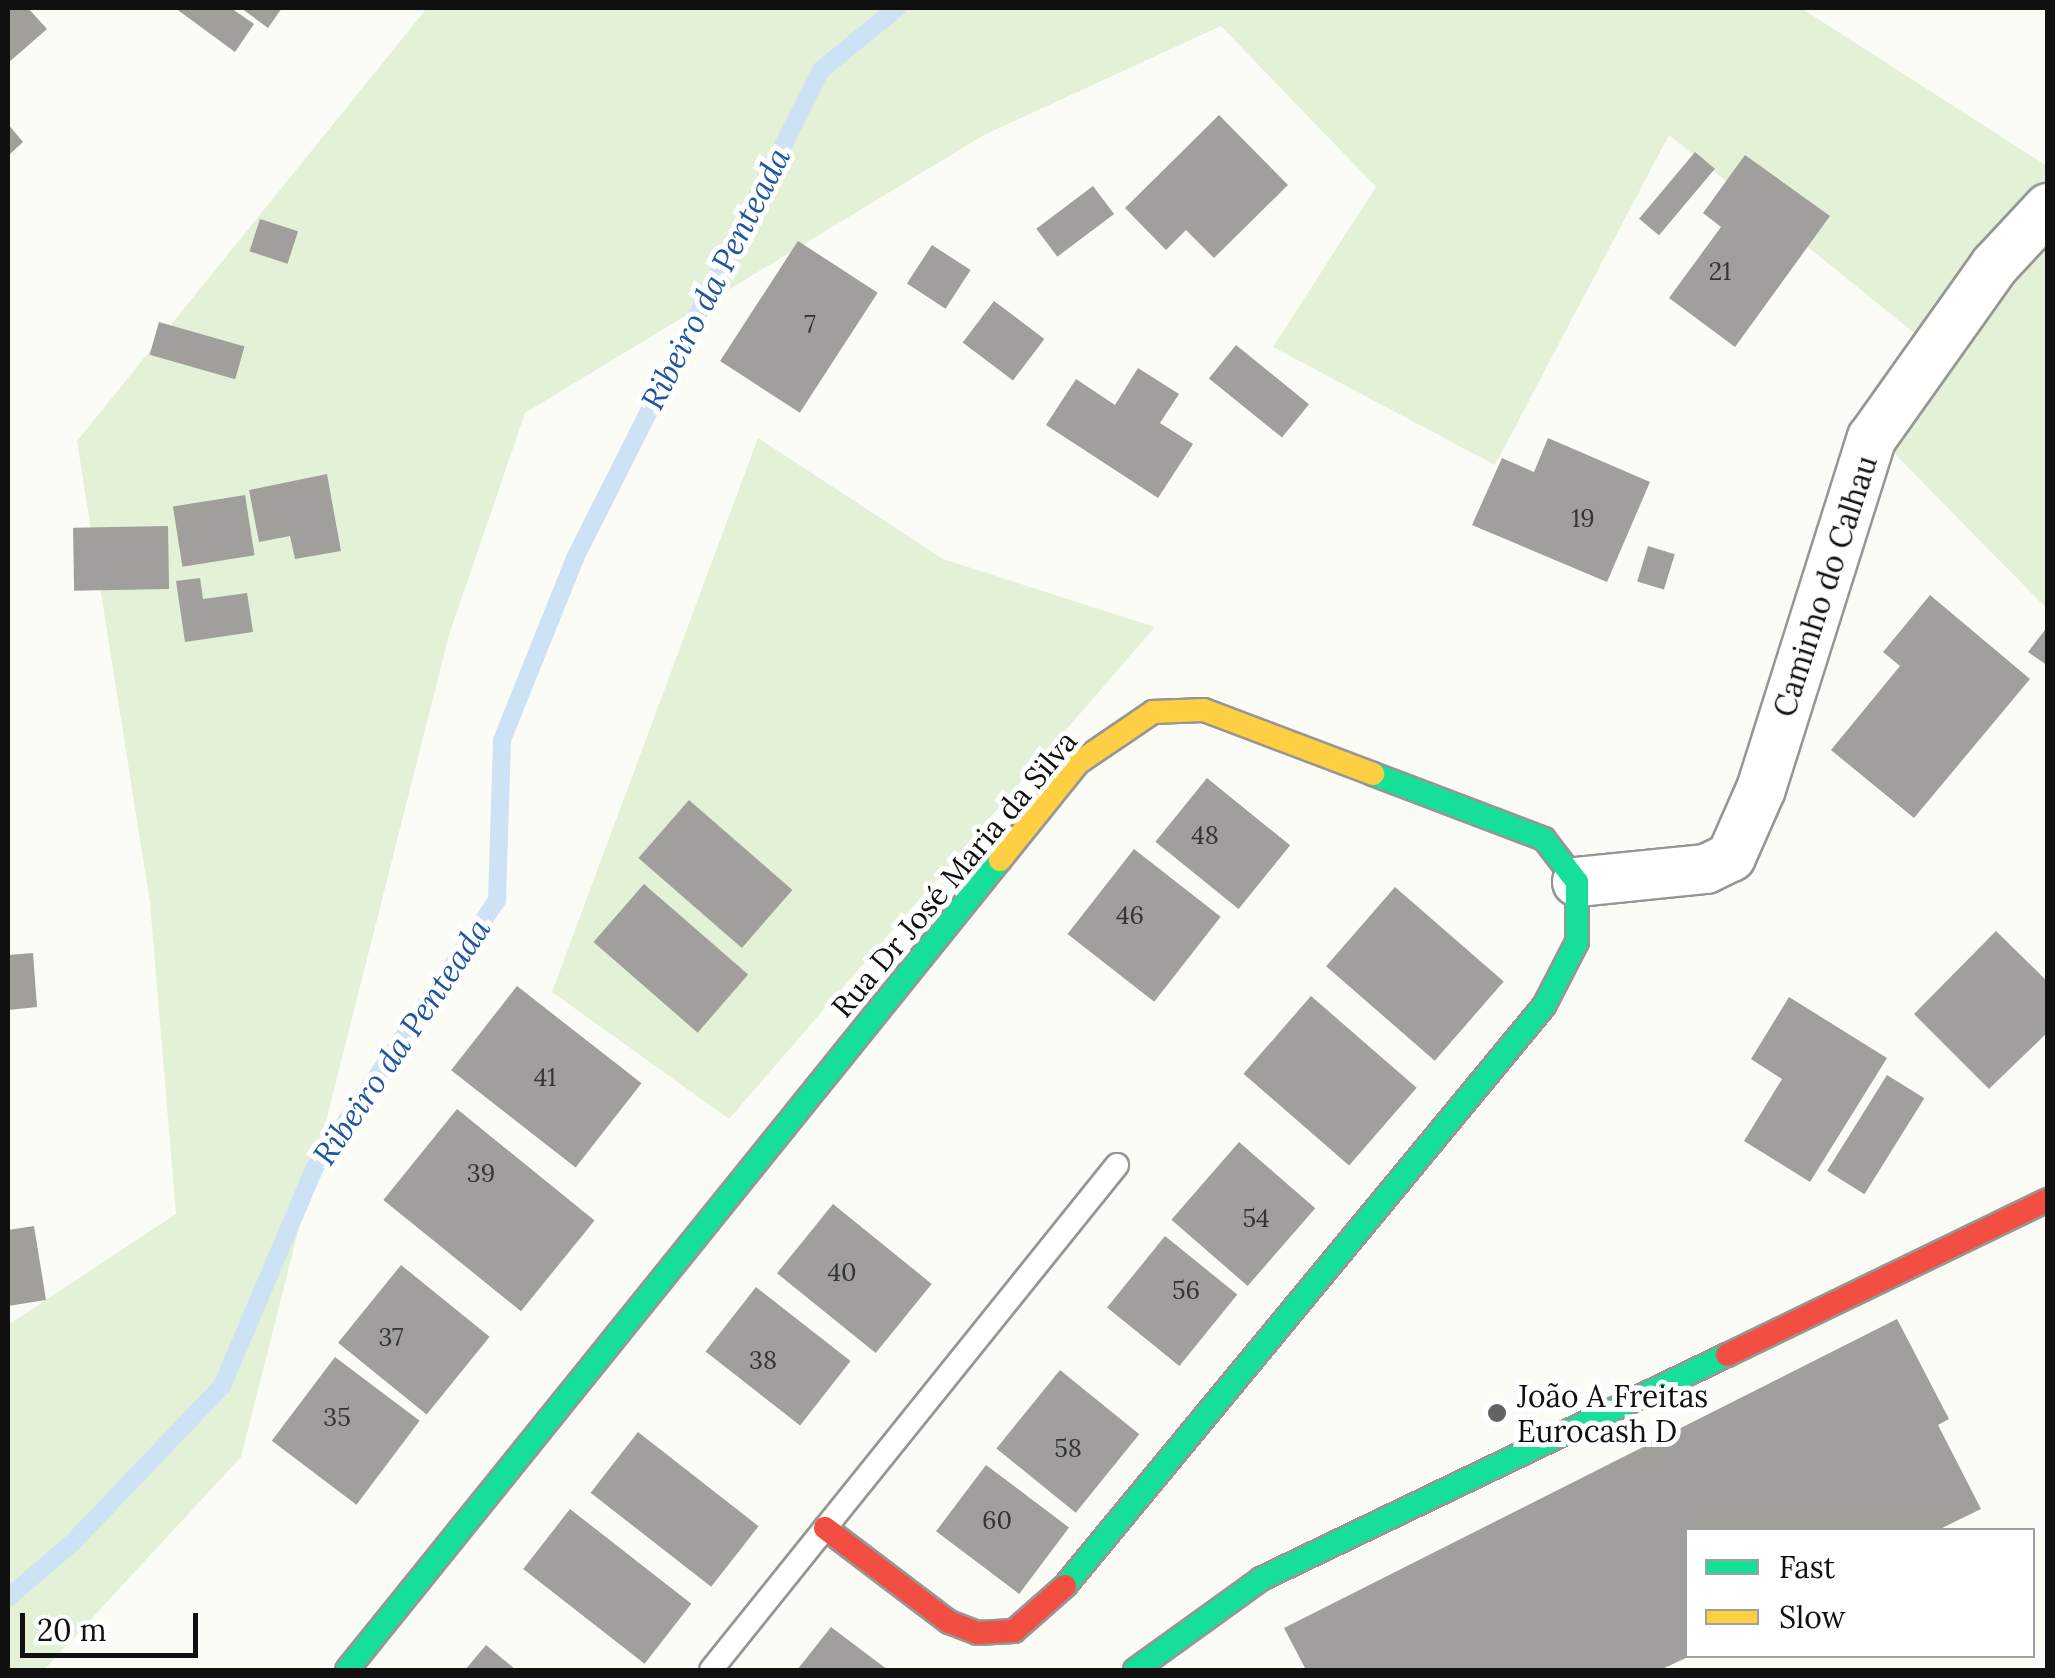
<!DOCTYPE html>
<meta charset="utf-8">
<style>
body{margin:0}
#map{position:relative;width:2055px;height:1678px;overflow:hidden;background:#fcfcf6;font-family:Lora,serif}
div>[style]{position:absolute}
.green>*{inset:0;background:#e3f1d7}
.stream>*{height:18px;margin:-9px;padding:0 9px;transform-origin:9px;border-radius:9px;background:#cee2f5}
.building>*{inset:0;background:#a09f9b;transform-origin:0 0}
.roads{filter:drop-shadow(2px 0 #969694) drop-shadow(-2px 0 #969694) drop-shadow(0 2px #969694) drop-shadow(0 -2px #969694)}
.lane>*{height:22px;margin:-11px;padding:0 11px;transform-origin:11px;border-radius:11px;background:#fffffe}
.street>*{height:48px;margin:-24px;padding:0 24px;transform-origin:24px;border-radius:24px;background:#fffffe}
.fast>*{height:22px;margin:-11px;padding:0 11px;transform-origin:11px;border-radius:11px;background:#16e098}
.slow>*{height:22px;margin:-11px;padding:0 11px;transform-origin:11px;border-radius:11px;background:#ffcf43}
.jam>*{height:22px;margin:-11px;padding:0 11px;transform-origin:11px;border-radius:11px;background:#f24e42}
.dots>*{width:28px;height:28px;translate:-50% -50%;box-sizing:border-box;border:5px solid #fff;border-radius:50%}
span{translate:-50% -50%;white-space:nowrap;text-align:center;line-height:1.15;-webkit-text-stroke:10px #fff;paint-order:stroke}
.number-label{font-size:25px;color:#343433}
.number-label span{-webkit-text-stroke-width:0}
.street-label{font-size:30px;color:#101010}
.poi-label{font-size:30px;color:#101010}
.left{translate:0 -50%;text-align:left}
.water-label{font-size:32px;color:#1e569d;font-style:italic}
.frame{position:absolute;inset:0;border:10px solid #101010;pointer-events:none}
.legend{position:absolute;left:1685px;top:1528px;width:350px;height:130px;box-sizing:border-box;background:#fff;border:2px solid #9f9f9f;margin:0;padding:12px 18px;list-style:none;font-size:30px;color:#101010}
.legend li{display:flex;align-items:center;gap:20px;height:50px}
.legend b{width:50px;border:2px solid #9f9f9f}
.scale{position:absolute;left:20px;top:1613px;width:178px;height:45px;box-sizing:border-box;border:5px solid #101010;border-top:0;padding-left:12px;font-size:30px;line-height:35px;white-space:nowrap;color:#101010;-webkit-text-stroke:8px #fff;paint-order:stroke}
</style>
<div id="map">
<div class="green">
<i style="clip-path:polygon(427px 8px,1801px 8px,2047px 166px,2047px 609px,1886px 445px,1949px 361px,1669px 135px,1495px 465px,1273px 347px,1376px 187px,1221px 26px,984px 135px,525px 413px,449px 635px,241px 1457px,44px 1670px,8px 1670px,8px 1325px,176px 1214px,150px 903px,77px 441px)"></i>
<i style="clip-path:polygon(758px 438px,943px 559px,1155px 627px,729px 1119px,552px 992px)"></i>
</div>
<div class="stream">
<i style="left:8px;top:1598px;width:86px;rotate:-40.7deg"></i>
<i style="left:73px;top:1542px;width:216px;rotate:-46.3deg"></i>
<i style="left:222px;top:1386px;width:238px;rotate:-67deg"></i>
<i style="left:315px;top:1167px;width:323px;rotate:-55.7deg"></i>
<i style="left:497px;top:900px;width:160px;rotate:-88.2deg"></i>
<i style="left:502px;top:740px;width:196px;rotate:-68.1deg"></i>
<i style="left:575px;top:558px;width:546px;rotate:-63.25deg"></i>
<i style="left:821px;top:70px;width:98px;rotate:-39.2deg"></i>
</div>
<div class="building">
<i style="clip-path:polygon(8px 8px,28px 8px,47px 29px,8px 63px)"></i>
<i style="clip-path:polygon(175px 8px,231px 8px,254px 24px,235px 52px)"></i>
<i style="clip-path:polygon(241px 8px,282px 8px,268px 28px)"></i>
<i style="clip-path:polygon(1219px 115px,1288px 185px,1214px 258px,1186px 230px,1166px 250px,1125px 208px)"></i>
<i style="clip-path:polygon(8px 124px,23px 142px,8px 156px)"></i>
<i style="left:1695px;top:152px;width:26px;height:87px;rotate:40deg"></i>
<i style="clip-path:polygon(1745px 155px,1830px 216px,1735px 347px,1669px 298px,1721px 227px,1703px 213px)"></i>
<i style="left:1093px;top:186px;width:35px;height:71px;rotate:53deg"></i>
<i style="left:260px;top:219px;width:40px;height:34px;rotate:18deg"></i>
<i style="left:798px;top:241px;width:95px;height:143px;rotate:33deg"></i>
<i style="left:932px;top:245px;width:46px;height:46px;rotate:33deg"></i>
<i style="left:994px;top:301px;width:63px;height:52px;rotate:37deg"></i>
<i style="left:159px;top:322px;width:89px;height:34px;rotate:16deg"></i>
<i style="left:1236px;top:345px;width:94px;height:43px;rotate:39deg"></i>
<i style="clip-path:polygon(1138px 368px,1179px 394px,1160px 423px,1193px 444px,1158px 498px,1046px 425px,1076px 379px,1115px 405px)"></i>
<i style="clip-path:polygon(1548px 438px,1650px 482px,1607px 582px,1472px 525px,1502px 458px,1534px 472px)"></i>
<i style="clip-path:polygon(327px 474px,341px 551px,295px 559px,290px 536px,259px 542px,249px 490px)"></i>
<i style="left:245px;top:495px;width:61px;height:73px;rotate:81deg"></i>
<i style="left:168px;top:526px;width:63px;height:95px;rotate:89deg"></i>
<i style="left:1648px;top:546px;width:28px;height:37px;rotate:17deg"></i>
<i style="clip-path:polygon(200px 578px,203px 599px,247px 593px,253px 632px,185px 642px,176px 581px)"></i>
<i style="clip-path:polygon(1930px 595px,2030px 679px,1914px 818px,1831px 750px,1900px 666px,1883px 652px)"></i>
<i style="clip-path:polygon(2048px 626px,2048px 666px,2028px 652px)"></i>
<i style="left:1207px;top:778px;width:107px;height:82px;rotate:39deg"></i>
<i style="left:689px;top:800px;width:137px;height:77px;rotate:41deg"></i>
<i style="left:1134px;top:849px;width:110px;height:108px;rotate:38deg"></i>
<i style="left:644px;top:884px;width:138px;height:77px;rotate:41deg"></i>
<i style="left:1395px;top:887px;width:144px;height:105px;rotate:41deg"></i>
<i style="clip-path:polygon(1996px 931px,2048px 982px,2048px 1032px,1989px 1089px,1914px 1014px)"></i>
<i style="clip-path:polygon(33px 953px,37px 1007px,8px 1010px,8px 955px)"></i>
<i style="left:517px;top:986px;width:158px;height:107px;rotate:38deg"></i>
<i style="left:1311px;top:996px;width:140px;height:103px;rotate:41deg"></i>
<i style="clip-path:polygon(1789px 997px,1887px 1058px,1810px 1182px,1744px 1141px,1782px 1079px,1751px 1059px)"></i>
<i style="left:1887px;top:1075px;width:44px;height:113px;rotate:32deg"></i>
<i style="left:457px;top:1109px;width:177px;height:117px;rotate:39deg"></i>
<i style="left:1239px;top:1142px;width:101px;height:103px;rotate:41deg"></i>
<i style="left:833px;top:1204px;width:127px;height:89px;rotate:39deg"></i>
<i style="clip-path:polygon(34px 1226px,46px 1300px,8px 1306px,8px 1230px)"></i>
<i style="left:1165px;top:1236px;width:93px;height:92px;rotate:39deg"></i>
<i style="left:401px;top:1265px;width:114px;height:100px;rotate:39deg"></i>
<i style="left:756px;top:1287px;width:120px;height:82px;rotate:38deg"></i>
<i style="clip-path:polygon(1897px 1319px,1949px 1419px,1938px 1425px,1981px 1509px,1938px 1530px,1688px 1530px,1688px 1657px,1660px 1670px,1306px 1670px,1284px 1628px)"></i>
<i style="left:335px;top:1357px;width:106px;height:105px;rotate:37deg"></i>
<i style="left:1060px;top:1370px;width:102px;height:101px;rotate:39deg"></i>
<i style="left:638px;top:1432px;width:153px;height:77px;rotate:38deg"></i>
<i style="left:986px;top:1465px;width:104px;height:83px;rotate:37deg"></i>
<i style="left:570px;top:1509px;width:154px;height:76px;rotate:38deg"></i>
<i style="clip-path:polygon(831px 1627px,888px 1670px,797px 1670px)"></i>
<i style="clip-path:polygon(486px 1645px,516px 1670px,465px 1670px)"></i>
</div>
<div class="roads">
<div class="lane">
<i style="left:711px;top:1670px;width:648px;rotate:-51.2deg"></i>
</div>
<div class="street">
<i style="left:1577px;top:882px;width:130px;rotate:-5.8deg"></i>
<i style="left:1706px;top:869px;width:28px;rotate:-26deg"></i>
<i style="left:1731px;top:857px;width:74px;rotate:-66.2deg"></i>
<i style="left:1761px;top:789px;width:368px;rotate:-72.5deg"></i>
<i style="left:1872px;top:438px;width:212px;rotate:-54.6deg"></i>
<i style="left:1995px;top:265px;width:78px;rotate:-47.1deg"></i>
</div>
<div class="fast">
<i style="left:1065px;top:1586px;width:752px;rotate:-50.45deg"></i>
<i style="left:1544px;top:1006px;width:72px;rotate:-62.7deg"></i>
<i style="left:1577px;top:942px;width:60px;rotate:-90deg"></i>
<i style="left:1577px;top:882px;width:54px;rotate:-127.5deg"></i>
<i style="left:1544px;top:839px;width:183px;rotate:-159.2deg"></i>
<i style="left:347px;top:1670px;width:1040px;rotate:-51.13deg"></i>
<i style="left:1135px;top:1670px;width:155px;rotate:-35.8deg"></i>
<i style="left:1261px;top:1579px;width:517px;rotate:-25.67deg"></i>
</div>
<div class="slow">
<i style="left:1000px;top:860px;width:124px;rotate:-51.2deg"></i>
<i style="left:1078px;top:763px;width:91px;rotate:-34.2deg"></i>
<i style="left:1153px;top:712px;width:51px;rotate:-2.2deg"></i>
<i style="left:1204px;top:710px;width:181px;rotate:20.7deg"></i>
</div>
<div class="jam">
<i style="left:1727px;top:1355px;width:356px;rotate:-25.8deg"></i>
<i style="left:825px;top:1528px;width:156px;rotate:37.2deg"></i>
<i style="left:949px;top:1622px;width:30px;rotate:21deg"></i>
<i style="left:977px;top:1633px;width:37px;rotate:-3deg"></i>
<i style="left:1014px;top:1631px;width:68px;rotate:-41.4deg"></i>
</div>
</div>
<div class="dots">
<i style="left:1497px;top:1413px;background:#636360"></i>
</div>
<div class="number-label">
<span style="left:1720px;top:271px">21</span>
<span style="left:810px;top:324px">7</span>
<span style="left:1583px;top:518px">19</span>
<span style="left:1205px;top:835px">48</span>
<span style="left:1130px;top:915px">46</span>
<span style="left:545px;top:1077px">41</span>
<span style="left:481px;top:1173px">39</span>
<span style="left:1256px;top:1218px">54</span>
<span style="left:842px;top:1272px">40</span>
<span style="left:1186px;top:1290px">56</span>
<span style="left:391px;top:1337px">37</span>
<span style="left:763px;top:1360px">38</span>
<span style="left:337px;top:1417px">35</span>
<span style="left:1068px;top:1448px">58</span>
<span style="left:997px;top:1520px">60</span>
</div>
<div class="street-label">
<span style="left:1825px;top:586px;rotate:-72deg">Caminho do Calhau</span>
<span style="left:954px;top:874px;rotate:-50deg">Rua Dr José Maria da Silva</span>
</div>
<div class="poi-label">
<span class="left" style="left:1517px;top:1413px">João A Freitas<br>Eurocash D</span>
</div>
<div class="water-label">
<span style="left:716px;top:279px;rotate:-63deg">Ribeiro da Penteada</span>
<span style="left:402px;top:1042px;rotate:-56deg">Ribeiro da Penteada</span>
</div>
<div class="frame"></div>
<ul class="legend">
<li><b style="height:12px;background:#16e098"></b>Fast</li>
<li><b style="height:12px;background:#ffcf43"></b>Slow</li>
</ul>
<div class="scale">20 m</div>
</div>
